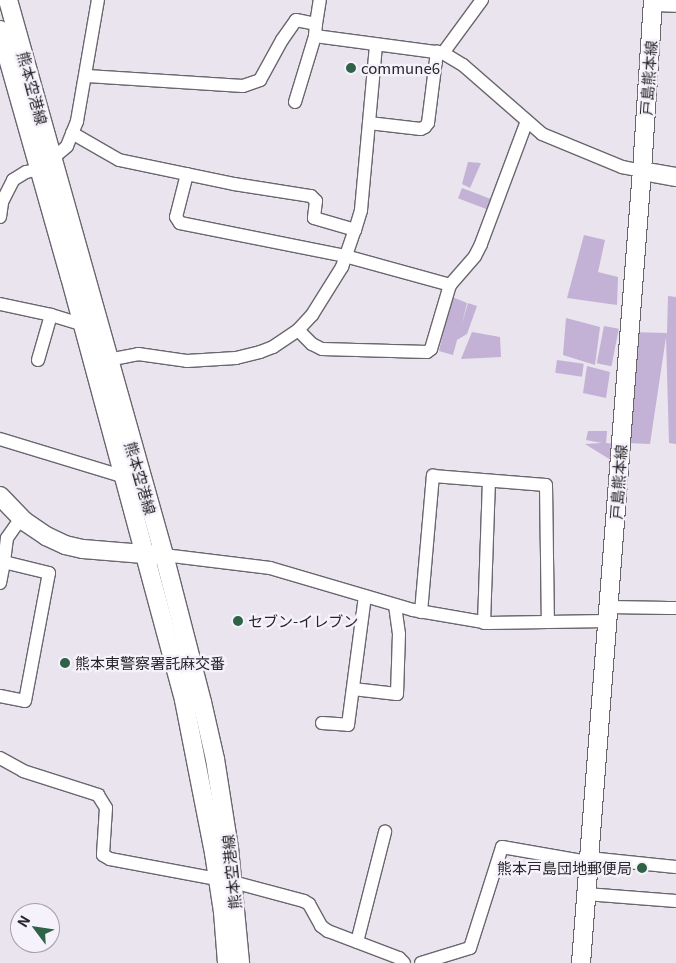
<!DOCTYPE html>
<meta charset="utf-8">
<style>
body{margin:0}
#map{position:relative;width:676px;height:963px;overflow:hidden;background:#e9e4ed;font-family:Georgia,"Noto Sans JP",serif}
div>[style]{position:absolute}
.green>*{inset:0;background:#c3b1d6;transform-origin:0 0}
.roads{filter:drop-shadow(1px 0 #6a666e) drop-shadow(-1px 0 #6a666e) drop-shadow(0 1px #6a666e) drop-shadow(0 -1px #6a666e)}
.street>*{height:12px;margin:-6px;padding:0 6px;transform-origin:6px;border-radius:6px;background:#fff}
.secondary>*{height:18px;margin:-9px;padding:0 9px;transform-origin:9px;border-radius:9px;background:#fff}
.dots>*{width:14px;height:14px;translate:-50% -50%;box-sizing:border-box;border:2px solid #f6f2fb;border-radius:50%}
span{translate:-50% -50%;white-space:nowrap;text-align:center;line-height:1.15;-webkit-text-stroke:4.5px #f6f2fb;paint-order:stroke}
.poi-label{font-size:15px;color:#272629}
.left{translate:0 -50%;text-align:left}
.right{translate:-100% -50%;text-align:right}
.street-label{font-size:15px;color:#272629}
.north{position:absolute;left:10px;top:903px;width:50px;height:50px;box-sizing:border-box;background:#f6f2fb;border:1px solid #a3a0a7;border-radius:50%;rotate:301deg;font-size:14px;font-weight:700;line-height:20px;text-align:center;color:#272629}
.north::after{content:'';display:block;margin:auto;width:18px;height:22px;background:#2f6246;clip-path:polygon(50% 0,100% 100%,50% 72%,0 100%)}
</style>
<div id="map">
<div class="green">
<i style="clip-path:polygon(468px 162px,481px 163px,470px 188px,462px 184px)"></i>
<i style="left:462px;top:188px;width:33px;height:11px;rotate:21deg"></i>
<i style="clip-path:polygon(584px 235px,605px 240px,598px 272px,618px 277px,617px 305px,567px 298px)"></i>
<i style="clip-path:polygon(668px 296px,676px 297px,676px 444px,669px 443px,666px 337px,650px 444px,628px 443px,629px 332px,667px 333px)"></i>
<i style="clip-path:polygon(452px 297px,467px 303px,462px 324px,468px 303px,477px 306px,467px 334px,457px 340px,453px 355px,439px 351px)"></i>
<i style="clip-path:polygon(566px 318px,600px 327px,595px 365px,563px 355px)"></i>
<i style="left:604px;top:326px;width:15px;height:38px;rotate:11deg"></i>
<i style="clip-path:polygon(472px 332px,500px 337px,501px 357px,461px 359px)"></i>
<i style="left:557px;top:360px;width:27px;height:13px;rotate:8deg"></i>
<i style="clip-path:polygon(587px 366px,610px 372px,606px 398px,583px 393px)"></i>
<i style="clip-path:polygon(588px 431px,607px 431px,606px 443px,616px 444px,614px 462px,585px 444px,602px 443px,586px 440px)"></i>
</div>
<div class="roads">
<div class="street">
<i style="left:653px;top:5px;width:23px;rotate:2deg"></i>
<i style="left:316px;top:24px;width:24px;rotate:-81deg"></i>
<i style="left:443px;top:53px;width:66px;rotate:-53.7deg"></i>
<i style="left:87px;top:76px;width:156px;rotate:3.7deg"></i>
<i style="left:243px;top:86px;width:18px;rotate:-19deg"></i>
<i style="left:260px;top:80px;width:46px;rotate:-61.2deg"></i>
<i style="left:282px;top:40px;width:24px;rotate:-55deg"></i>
<i style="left:296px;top:20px;width:20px;rotate:11deg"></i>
<i style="left:316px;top:24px;width:12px;rotate:95deg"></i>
<i style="left:315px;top:36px;width:129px;rotate:7.6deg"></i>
<i style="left:443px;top:53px;width:23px;rotate:31deg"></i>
<i style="left:463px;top:65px;width:105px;rotate:41.1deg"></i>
<i style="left:542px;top:134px;width:87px;rotate:22.4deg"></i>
<i style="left:622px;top:167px;width:20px;rotate:11deg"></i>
<i style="left:295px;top:102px;width:69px;rotate:-73.1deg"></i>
<i style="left:369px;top:123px;width:52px;rotate:6.6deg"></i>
<i style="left:421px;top:129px;width:4px;rotate:-27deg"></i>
<i style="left:425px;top:127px;width:5px;rotate:-53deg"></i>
<i style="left:428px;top:123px;width:72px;rotate:-82.8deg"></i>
<i style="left:72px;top:133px;width:54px;rotate:29.9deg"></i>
<i style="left:119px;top:160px;width:117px;rotate:11.8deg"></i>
<i style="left:234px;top:184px;width:78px;rotate:8.9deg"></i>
<i style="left:311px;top:196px;width:7px;rotate:45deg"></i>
<i style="left:316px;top:201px;width:17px;rotate:97deg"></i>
<i style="left:314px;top:218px;width:43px;rotate:16.3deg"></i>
<i style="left:355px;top:230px;width:21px;rotate:-73deg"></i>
<i style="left:361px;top:210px;width:166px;rotate:-84.8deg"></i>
<i style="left:187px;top:174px;width:44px;rotate:104.3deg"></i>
<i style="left:176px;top:217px;width:7px;rotate:56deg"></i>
<i style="left:180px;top:223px;width:168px;rotate:11.3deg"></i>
<i style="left:345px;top:256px;width:109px;rotate:15.4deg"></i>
<i style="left:0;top:217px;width:15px;rotate:-82deg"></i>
<i style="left:2px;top:202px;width:25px;rotate:-63deg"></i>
<i style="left:13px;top:180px;width:15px;rotate:-32deg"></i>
<i style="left:26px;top:172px;width:14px;rotate:-12deg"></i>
<i style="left:40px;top:169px;width:35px;rotate:-40deg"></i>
<i style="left:67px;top:146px;width:27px;rotate:-68deg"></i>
<i style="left:77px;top:121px;width:123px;rotate:-80.2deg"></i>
<i style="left:0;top:304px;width:52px;rotate:12.2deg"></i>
<i style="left:298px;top:330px;width:20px;rotate:45deg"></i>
<i style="left:312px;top:344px;width:11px;rotate:27deg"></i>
<i style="left:322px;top:349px;width:105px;rotate:1.6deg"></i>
<i style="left:427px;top:352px;width:5px;rotate:-37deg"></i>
<i style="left:431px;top:349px;width:67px;rotate:-73.5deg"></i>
<i style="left:450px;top:285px;width:38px;rotate:-49deg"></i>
<i style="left:475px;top:256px;width:13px;rotate:-63deg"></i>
<i style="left:481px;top:244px;width:131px;rotate:-69.5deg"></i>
<i style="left:38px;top:360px;width:47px;rotate:-73.9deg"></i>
<i style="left:51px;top:315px;width:31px;rotate:17deg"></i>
<i style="left:108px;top:360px;width:31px;rotate:-11deg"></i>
<i style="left:138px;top:354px;width:49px;rotate:8.1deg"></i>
<i style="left:187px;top:361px;width:49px;rotate:-3.5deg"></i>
<i style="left:236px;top:358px;width:25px;rotate:-14deg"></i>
<i style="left:260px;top:352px;width:14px;rotate:-21deg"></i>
<i style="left:273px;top:347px;width:30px;rotate:-34deg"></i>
<i style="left:298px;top:330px;width:21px;rotate:-47deg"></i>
<i style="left:312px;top:315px;width:57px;rotate:-58deg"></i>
<i style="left:342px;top:267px;width:39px;rotate:-71deg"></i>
<i style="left:0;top:439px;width:127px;rotate:16.9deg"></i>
<i style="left:164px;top:555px;width:107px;rotate:7deg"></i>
<i style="left:270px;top:568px;width:149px;rotate:16.4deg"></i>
<i style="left:413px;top:610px;width:76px;rotate:9.8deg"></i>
<i style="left:488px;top:623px;width:119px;rotate:-1deg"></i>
<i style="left:0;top:583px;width:21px;rotate:-79deg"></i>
<i style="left:609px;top:607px;width:67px;rotate:0.9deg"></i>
<i style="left:421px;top:612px;width:137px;rotate:-85deg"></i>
<i style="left:433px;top:476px;width:113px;rotate:4.6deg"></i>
<i style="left:546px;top:485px;width:137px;rotate:89.2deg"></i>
<i style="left:484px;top:623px;width:142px;rotate:-88deg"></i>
<i style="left:353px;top:689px;width:44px;rotate:6.5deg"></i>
<i style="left:397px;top:694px;width:60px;rotate:-88.1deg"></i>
<i style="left:399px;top:634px;width:29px;rotate:-98deg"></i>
<i style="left:0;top:696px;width:25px;rotate:11deg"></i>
<i style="left:25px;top:701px;width:130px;rotate:-79.4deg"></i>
<i style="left:49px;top:573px;width:46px;rotate:-166.3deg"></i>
<i style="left:4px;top:562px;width:24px;rotate:-83deg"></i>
<i style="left:7px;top:538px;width:24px;rotate:-55deg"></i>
<i style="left:322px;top:723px;width:26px;rotate:4deg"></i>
<i style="left:348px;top:725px;width:130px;rotate:-82.5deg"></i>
<i style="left:0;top:758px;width:26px;rotate:29deg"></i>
<i style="left:23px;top:771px;width:79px;rotate:17.7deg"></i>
<i style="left:98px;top:795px;width:15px;rotate:58deg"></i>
<i style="left:106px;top:808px;width:47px;rotate:93.7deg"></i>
<i style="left:103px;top:855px;width:8px;rotate:30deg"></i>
<i style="left:110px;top:859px;width:125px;rotate:10.6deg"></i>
<i style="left:233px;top:882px;width:73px;rotate:15deg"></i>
<i style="left:304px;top:901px;width:6px;rotate:31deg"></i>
<i style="left:309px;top:904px;width:25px;rotate:61deg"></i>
<i style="left:321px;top:926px;width:9px;rotate:36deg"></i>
<i style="left:328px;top:931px;width:76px;rotate:20.8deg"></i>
<i style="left:399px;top:958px;width:7px;rotate:45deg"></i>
<i style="left:589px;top:858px;width:87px;rotate:5.9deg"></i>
<i style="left:586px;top:894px;width:90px;rotate:4.4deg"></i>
<i style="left:357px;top:942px;width:114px;rotate:-75.7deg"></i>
<i style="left:421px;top:963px;width:51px;rotate:-17deg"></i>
<i style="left:470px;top:948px;width:106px;rotate:-72.4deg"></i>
<i style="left:502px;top:847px;width:87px;rotate:9.9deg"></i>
</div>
<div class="secondary">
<i style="left:8px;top:0;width:577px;rotate:74.3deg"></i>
<i style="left:164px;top:555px;width:152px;rotate:75.5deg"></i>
<i style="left:202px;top:702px;width:58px;rotate:77.2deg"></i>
<i style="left:215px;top:759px;width:90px;rotate:81.1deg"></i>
<i style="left:229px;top:848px;width:116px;rotate:84.5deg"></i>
<i style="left:0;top:30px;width:257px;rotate:74.2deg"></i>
<i style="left:70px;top:277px;width:438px;rotate:74.9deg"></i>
<i style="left:184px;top:700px;width:156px;rotate:78.9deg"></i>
<i style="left:214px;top:853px;width:60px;rotate:81.3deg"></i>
<i style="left:223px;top:912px;width:51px;rotate:85.5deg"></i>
<i style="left:642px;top:171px;width:35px;rotate:10deg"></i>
<i style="left:0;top:496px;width:35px;rotate:46deg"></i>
<i style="left:24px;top:521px;width:27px;rotate:34deg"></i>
<i style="left:46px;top:536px;width:21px;rotate:25deg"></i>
<i style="left:65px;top:545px;width:18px;rotate:13deg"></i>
<i style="left:83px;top:549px;width:73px;rotate:4.7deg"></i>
<i style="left:581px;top:963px;width:794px;rotate:-85.6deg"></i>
<i style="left:642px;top:171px;width:171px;rotate:-86.3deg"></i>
</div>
</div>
<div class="dots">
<i style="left:351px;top:68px;background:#2f6246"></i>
<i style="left:238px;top:621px;background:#2f6246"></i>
<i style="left:65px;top:663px;background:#2f6246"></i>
<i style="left:642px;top:868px;background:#2f6246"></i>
</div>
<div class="poi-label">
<span class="left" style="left:361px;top:68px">commune6</span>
<span class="left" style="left:248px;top:621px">セブン-イレブン</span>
<span class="left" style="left:75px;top:663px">熊本東警察署託麻交番</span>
<span class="right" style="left:632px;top:868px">熊本戸島団地郵便局</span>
</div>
<div class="street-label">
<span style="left:648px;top:78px;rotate:-86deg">戸島熊本線</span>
<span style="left:33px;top:88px;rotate:75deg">熊本空港線</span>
<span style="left:141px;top:478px;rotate:74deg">熊本空港線</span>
<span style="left:618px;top:482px;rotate:-86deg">戸島熊本線</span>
<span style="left:231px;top:872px;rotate:-96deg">熊本空港線</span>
</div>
<div class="north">N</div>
</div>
